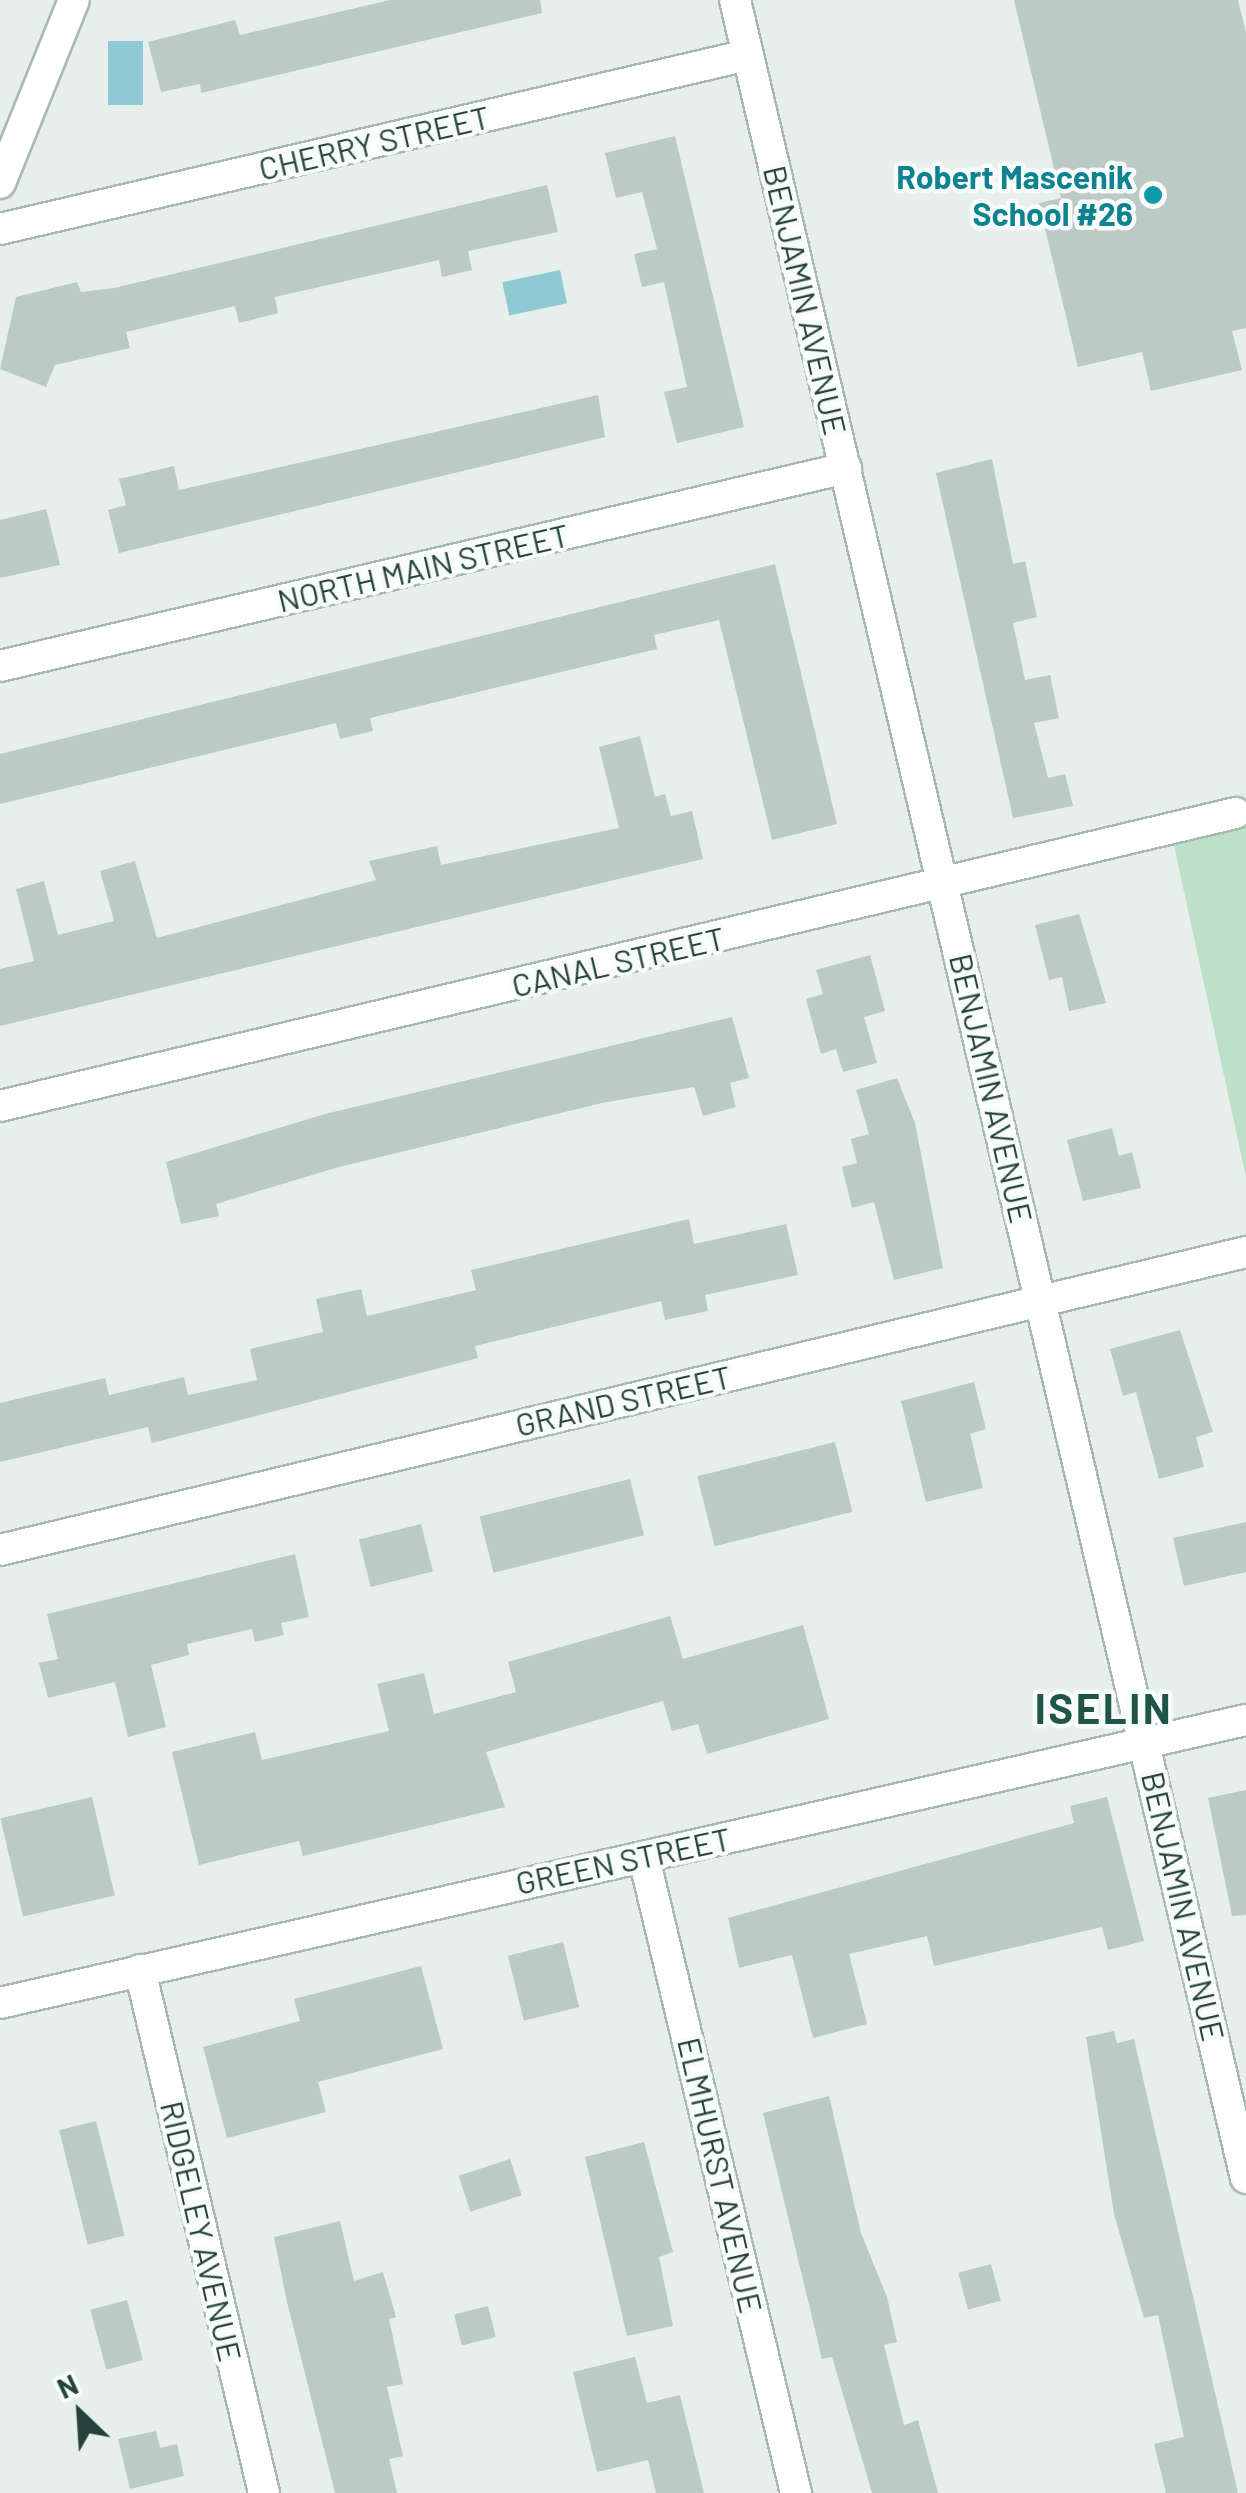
<!DOCTYPE html>
<style>
body{margin:0}
#map{position:relative;width:1246px;height:2493px;overflow:hidden;background:#e6efeb;font-family:Barlow,sans-serif}
div>[style]{position:absolute}
.green>*{inset:0;background:#bfe0c8}
.water>*{inset:0;background:#8ec9d4;transform-origin:0 0}
.building>*{inset:0;background:#bbcac4;transform-origin:0 0}
.roads{filter:drop-shadow(2px 0 #a8b8b2) drop-shadow(-2px 0 #a8b8b2) drop-shadow(0 2px #a8b8b2) drop-shadow(0 -2px #a8b8b2)}
.minor>*{height:30px;margin:-15px;padding:0 15px;transform-origin:15px;border-radius:15px;background:#fff}
.tertiary>*{height:30px;margin:-15px;padding:0 15px;transform-origin:15px;border-radius:15px;background:#fff}
.dots>*{width:28px;height:28px;translate:-50% -50%;box-sizing:border-box;border:5px solid #f7fbf9;border-radius:50%}
span{translate:-50% -50%;white-space:nowrap;text-align:center;line-height:1.15;-webkit-text-stroke:9px #f7fbf9;paint-order:stroke}
.street-label{font-size:32px;color:#24423a}
.culture-label{font-size:32px;color:#0d838f;font-weight:700}
.right{translate:-100% -50%;text-align:right}
.district-label{font-size:42px;color:#1f5548;font-weight:700;letter-spacing:2.5px}
.north{position:absolute;left:30px;top:2363px;width:100px;height:100px;-webkit-text-stroke:8px #f7fbf9;paint-order:stroke;rotate:335deg;font-size:28px;font-weight:700;line-height:40px;text-align:center;color:#24423a}
.north::after{content:'';display:block;margin:auto;width:35px;height:45px;background:#24423a;clip-path:polygon(50% 0,100% 100%,50% 72%,0 100%)}
</style>
<div id="map">
<div class="green">
<i style="clip-path:polygon(1246px 824px,1246px 1177px,1173px 841px)"></i>
</div>
<div class="water">
<i style="left:108px;top:41px;width:35px;height:64px"></i>
<i style="left:560px;top:270px;width:34px;height:59px;rotate:78deg"></i>
</div>
<div class="building">
<i style="clip-path:polygon(390px 0,540px 0,542px 13px,201px 93px,200px 84px,161px 92px,148px 42px,235px 20px,240px 35px)"></i>
<i style="clip-path:polygon(1014px 0,1238px 0,1246px 33px,1246px 328px,1232px 331px,1242px 370px,1151px 391px,1142px 352px,1078px 367px,1039px 203px,1061px 198px)"></i>
<i style="clip-path:polygon(675px 136px,744px 427px,677px 443px,664px 392px,687px 387px,664px 282px,642px 287px,634px 254px,657px 249px,642px 192px,616px 198px,605px 153px)"></i>
<i style="clip-path:polygon(547px 185px,558px 232px,468px 251px,472px 270px,442px 277px,439px 260px,275px 297px,278px 313px,239px 323px,235px 306px,126px 332px,130px 348px,55px 365px,46px 387px,0 369px,16px 297px,77px 282px,81px 292px,114px 288px)"></i>
<i style="clip-path:polygon(598px 395px,605px 437px,119px 553px,108px 510px,126px 505px,119px 479px,174px 466px,179px 490px)"></i>
<i style="clip-path:polygon(992px 459px,1013px 564px,1025px 561px,1037px 617px,1013px 623px,1025px 680px,1050px 675px,1059px 718px,1034px 723px,1048px 778px,1065px 774px,1073px 806px,1013px 818px,936px 473px)"></i>
<i style="clip-path:polygon(46px 509px,60px 565px,0 578px,0 520px)"></i>
<i style="clip-path:polygon(775px 564px,837px 824px,772px 840px,719px 620px,654px 635px,657px 649px,370px 718px,373px 731px,340px 739px,336px 723px,0 804px,0 754px)"></i>
<i style="clip-path:polygon(640px 736px,655px 797px,665px 794px,671px 816px,692px 811px,703px 859px,0 1026px,0 969px,34px 961px,16px 889px,44px 881px,58px 935px,114px 921px,100px 871px,135px 861px,157px 938px,376px 880px,369px 861px,437px 846px,441px 865px,619px 828px,599px 747px)"></i>
<i style="clip-path:polygon(1079px 914px,1106px 1003px,1069px 1011px,1062px 977px,1049px 980px,1035px 925px)"></i>
<i style="clip-path:polygon(870px 955px,885px 1011px,864px 1017px,877px 1063px,843px 1072px,836px 1049px,821px 1054px,806px 999px,823px 994px,816px 970px)"></i>
<i style="clip-path:polygon(732px 1017px,749px 1078px,730px 1083px,736px 1107px,703px 1116px,694px 1087px,602px 1103px,339px 1167px,216px 1204px,219px 1216px,181px 1224px,166px 1162px,325px 1114px)"></i>
<i style="clip-path:polygon(897px 1078px,915px 1123px,943px 1268px,894px 1280px,874px 1202px,852px 1208px,842px 1167px,857px 1163px,851px 1139px,869px 1134px,856px 1090px)"></i>
<i style="clip-path:polygon(1112px 1128px,1119px 1156px,1132px 1152px,1141px 1188px,1083px 1201px,1067px 1140px)"></i>
<i style="clip-path:polygon(689px 1219px,694px 1244px,786px 1224px,798px 1275px,705px 1295px,708px 1311px,665px 1320px,661px 1301px,475px 1346px,478px 1358px,152px 1443px,148px 1427px,0 1462px,0 1403px,105px 1378px,109px 1395px,184px 1377px,188px 1395px,257px 1380px,250px 1349px,323px 1332px,316px 1299px,361px 1289px,367px 1316px,476px 1290px,471px 1270px)"></i>
<i style="clip-path:polygon(1180px 1330px,1213px 1432px,1196px 1437px,1204px 1467px,1159px 1479px,1136px 1392px,1123px 1396px,1110px 1349px)"></i>
<i style="clip-path:polygon(974px 1382px,986px 1429px,970px 1434px,983px 1488px,926px 1502px,901px 1401px)"></i>
<i style="left:835px;top:1442px;width:72px;height:142px;rotate:76deg"></i>
<i style="left:630px;top:1479px;width:58px;height:155px;rotate:76deg"></i>
<i style="clip-path:polygon(1246px 1522px,1246px 1572px,1184px 1586px,1173px 1538px)"></i>
<i style="left:421px;top:1524px;width:49px;height:64px;rotate:76deg"></i>
<i style="clip-path:polygon(295px 1554px,309px 1617px,281px 1623px,284px 1635px,255px 1642px,252px 1629px,187px 1644px,189px 1655px,151px 1665px,166px 1727px,128px 1737px,115px 1682px,48px 1698px,39px 1663px,58px 1659px,47px 1614px)"></i>
<i style="clip-path:polygon(670px 1616px,683px 1659px,803px 1625px,829px 1719px,707px 1754px,698px 1724px,672px 1731px,663px 1701px,486px 1752px,505px 1807px,303px 1856px,299px 1841px,199px 1865px,172px 1752px,255px 1732px,262px 1760px,389px 1731px,377px 1684px,424px 1673px,434px 1714px,516px 1692px,508px 1662px)"></i>
<i style="clip-path:polygon(1246px 1790px,1246px 1915px,1232px 1916px,1208px 1798px)"></i>
<i style="left:92px;top:1797px;width:101px;height:94px;rotate:77deg"></i>
<i style="clip-path:polygon(1107px 1797px,1144px 1941px,1108px 1950px,1102px 1927px,934px 1966px,927px 1936px,849px 1954px,867px 2024px,813px 2038px,792px 1955px,739px 1968px,728px 1918px,1074px 1823px,1070px 1806px)"></i>
<i style="left:563px;top:1942px;width:67px;height:57px;rotate:76deg"></i>
<i style="clip-path:polygon(421px 1966px,443px 2049px,318px 2082px,326px 2112px,227px 2138px,203px 2047px,300px 2021px,294px 1999px)"></i>
<i style="clip-path:polygon(1114px 2031px,1117px 2043px,1134px 2039px,1238px 2493px,1166px 2493px,1154px 2444px,1184px 2437px,1158px 2315px,1144px 2318px,1114px 2214px,1086px 2037px)"></i>
<i style="clip-path:polygon(829px 2096px,861px 2233px,887px 2297px,897px 2342px,884px 2345px,904px 2425px,918px 2420px,938px 2493px,872px 2493px,832px 2357px,822px 2359px,763px 2113px)"></i>
<i style="left:96px;top:2121px;width:118px;height:38px;rotate:76deg"></i>
<i style="clip-path:polygon(644px 2142px,673px 2252px,659px 2257px,673px 2326px,627px 2336px,585px 2157px)"></i>
<i style="left:510px;top:2159px;width:38px;height:54px;rotate:72deg"></i>
<i style="clip-path:polygon(340px 2221px,354px 2281px,383px 2272px,396px 2317px,389px 2319px,403px 2384px,387px 2387px,403px 2456px,389px 2459px,397px 2493px,335px 2493px,287px 2302px,274px 2237px)"></i>
<i style="left:991px;top:2264px;width:38px;height:34px;rotate:75deg"></i>
<i style="left:127px;top:2300px;width:62px;height:38px;rotate:75deg"></i>
<i style="left:488px;top:2306px;width:32px;height:35px;rotate:76deg"></i>
<i style="clip-path:polygon(635px 2357px,647px 2403px,680px 2395px,704px 2493px,656px 2493px,648px 2460px,597px 2472px,573px 2372px)"></i>
<i style="clip-path:polygon(156px 2431px,160px 2448px,177px 2444px,184px 2476px,130px 2489px,118px 2439px)"></i>
</div>
<div class="roads">
<div class="minor">
<i style="left:735px;top:0;width:2237px;rotate:76.8deg"></i>
<i style="left:0;top:183px;width:197px;rotate:-68deg"></i>
<i style="left:0;top:229px;width:768px;rotate:-13.1deg"></i>
<i style="left:0;top:666px;width:869px;rotate:-13.17deg"></i>
<i style="left:0;top:1106px;width:1270px;rotate:-13.34deg"></i>
<i style="left:0;top:1550px;width:1281px;rotate:-13.45deg"></i>
<i style="left:644px;top:1858px;width:653px;rotate:76.54deg"></i>
<i style="left:140px;top:1970px;width:537px;rotate:76.66deg"></i>
</div>
<div class="tertiary">
<i style="left:0;top:2003px;width:1278px;rotate:-12.8deg"></i>
</div>
</div>
<div class="dots">
<i style="left:1153px;top:195px;background:#0f9aa8"></i>
</div>
<div class="street-label">
<span style="left:374px;top:142px;rotate:-13deg">CHERRY STREET</span>
<span style="left:806px;top:300px;rotate:77deg">BENJAMIN AVENUE</span>
<span style="left:423px;top:567px;rotate:-13deg">NORTH MAIN STREET</span>
<span style="left:618px;top:961px;rotate:-13deg">CANAL STREET</span>
<span style="left:992px;top:1088px;rotate:77deg">BENJAMIN AVENUE</span>
<span style="left:623px;top:1400px;rotate:-13deg">GRAND STREET</span>
<span style="left:623px;top:1860px;rotate:-12deg">GREEN STREET</span>
<span style="left:1184px;top:1906px;rotate:77deg">BENJAMIN AVENUE</span>
<span style="left:721px;top:2175px;rotate:77deg">ELMHURST AVENUE</span>
<span style="left:202px;top:2231px;rotate:77deg">RIDGELEY AVENUE</span>
</div>
<div class="culture-label">
<span class="right" style="left:1133px;top:195px">Robert Mascenik<br>School #26</span>
</div>
<div class="district-label">
<span style="left:1104px;top:1707px">ISELIN</span>
</div>
<div class="north">N</div>
</div>
